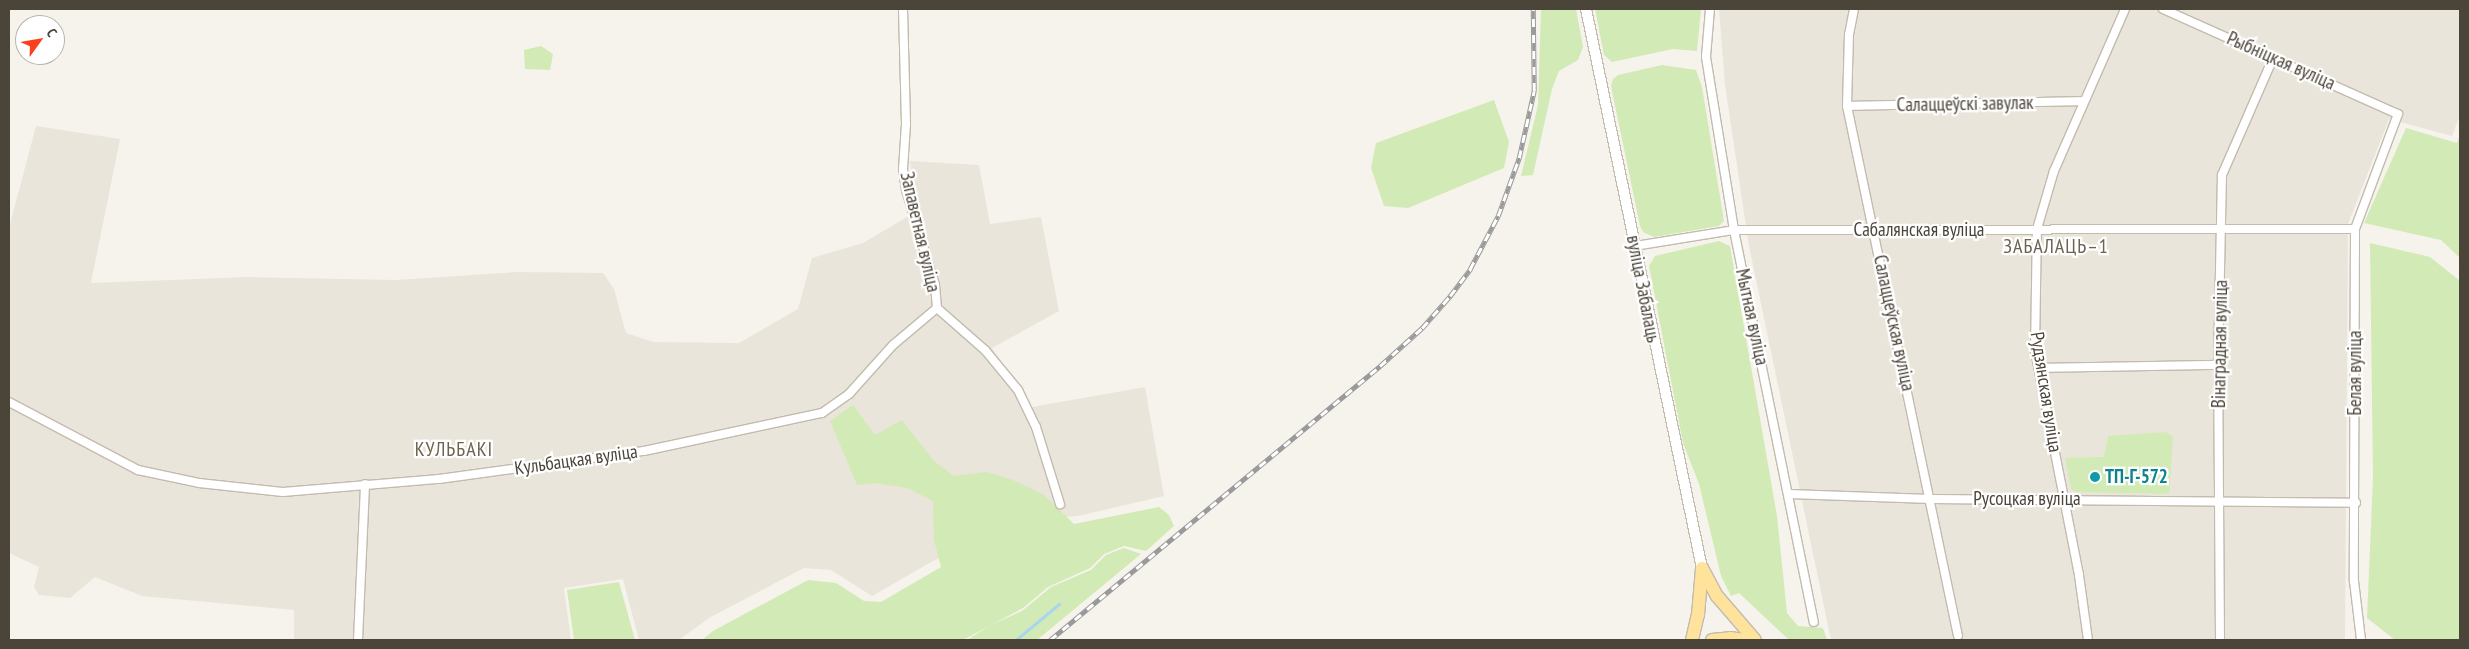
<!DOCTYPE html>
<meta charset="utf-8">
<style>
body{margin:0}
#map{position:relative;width:2469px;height:649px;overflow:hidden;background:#f6f3ec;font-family:"PT Sans Narrow",sans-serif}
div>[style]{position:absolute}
.residential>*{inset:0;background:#eae5da}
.green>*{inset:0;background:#d2eab5}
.stream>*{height:2.5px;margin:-1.25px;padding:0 1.25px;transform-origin:1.25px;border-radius:1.25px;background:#a9d4f2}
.roads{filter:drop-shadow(1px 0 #c2bbae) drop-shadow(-1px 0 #c2bbae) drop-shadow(0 1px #c2bbae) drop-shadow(0 -1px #c2bbae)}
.minor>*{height:8px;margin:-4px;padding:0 4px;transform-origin:4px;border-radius:4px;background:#fff}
.tertiary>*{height:10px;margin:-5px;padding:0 5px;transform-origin:5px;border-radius:5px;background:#fff}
.primary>*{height:12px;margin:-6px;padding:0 6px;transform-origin:6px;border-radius:6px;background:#ffe39c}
.rail>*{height:4.5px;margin-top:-2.25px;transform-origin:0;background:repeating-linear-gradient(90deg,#fff 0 8px,#9a9a9a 0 16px);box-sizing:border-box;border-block:1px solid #9a9a9a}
.dots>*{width:14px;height:14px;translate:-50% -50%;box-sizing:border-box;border:2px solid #fff;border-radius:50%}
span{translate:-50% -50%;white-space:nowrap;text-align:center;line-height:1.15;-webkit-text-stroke:4.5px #fff;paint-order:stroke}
.street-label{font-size:19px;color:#4b4439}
.culture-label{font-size:19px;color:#0d838f;font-weight:700}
.left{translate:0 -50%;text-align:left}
.neighbourhood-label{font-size:20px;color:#6e6250;letter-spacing:1px}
.frame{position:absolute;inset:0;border:10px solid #4b4439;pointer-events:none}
.north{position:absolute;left:15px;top:15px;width:50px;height:50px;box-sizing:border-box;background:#fff;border:1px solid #b7b4b0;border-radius:50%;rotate:58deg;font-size:14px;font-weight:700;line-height:20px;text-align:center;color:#4b4439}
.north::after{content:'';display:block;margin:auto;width:18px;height:22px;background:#fc3f1d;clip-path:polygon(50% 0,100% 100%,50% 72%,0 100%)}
</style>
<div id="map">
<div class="residential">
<i style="clip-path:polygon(1719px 9px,2460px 9px,2460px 115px,2452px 136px,2389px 119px,2348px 224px,2345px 640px,1831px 640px,1749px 246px,1725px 85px)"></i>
<i style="clip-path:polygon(36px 126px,120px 139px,91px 283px,247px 277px,396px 280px,516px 272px,603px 273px,614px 289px,626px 333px,653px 342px,739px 343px,798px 309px,812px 258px,863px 243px,917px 211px,910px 161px,979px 165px,990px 224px,1041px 217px,1059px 311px,992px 348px,1032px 407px,1145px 387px,1164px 496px,1078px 516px,1034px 519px,933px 561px,872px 596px,831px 570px,804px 568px,709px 618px,679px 640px,639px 640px,623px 579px,564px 588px,571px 640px,294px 640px,294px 610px,142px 596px,95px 577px,70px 598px,39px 595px,34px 587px,39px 567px,9px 553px,9px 228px)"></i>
</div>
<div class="green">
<i style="clip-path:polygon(1541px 9px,1576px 9px,1583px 47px,1578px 60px,1559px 71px,1552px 89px,1533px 175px,1521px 176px,1538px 105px)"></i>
<i style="clip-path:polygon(1595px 9px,1701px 9px,1697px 51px,1673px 49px,1612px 62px,1604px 55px)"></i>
<i style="clip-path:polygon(541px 46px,553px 54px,550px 70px,525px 69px,524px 50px)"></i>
<i style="clip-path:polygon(1662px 65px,1696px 70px,1702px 87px,1724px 221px,1719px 226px,1654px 237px,1643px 232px,1640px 226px,1611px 86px,1613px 79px,1618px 75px)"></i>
<i style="clip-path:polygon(1494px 100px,1509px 142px,1504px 168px,1408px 208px,1384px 206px,1371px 168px,1376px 143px)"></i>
<i style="clip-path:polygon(2406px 128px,2457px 143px,2460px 135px,2460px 258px,2441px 240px,2364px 223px)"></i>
<i style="clip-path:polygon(1719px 241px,1730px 246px,1777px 516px,1787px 613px,1798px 626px,1823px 628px,1827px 640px,1789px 640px,1739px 593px,1731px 596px,1721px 576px,1699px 484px,1683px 443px,1649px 266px,1655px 256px)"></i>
<i style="clip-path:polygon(2370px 243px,2430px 257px,2460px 281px,2460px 640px,2395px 640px,2367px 618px,2373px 478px)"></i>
<i style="clip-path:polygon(853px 405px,875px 435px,902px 420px,934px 461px,954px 476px,987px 472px,1013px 480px,1044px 495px,1074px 524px,1159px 507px,1169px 515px,1174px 526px,1146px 551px,1124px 546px,1104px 554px,1090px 568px,1048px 587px,1023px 608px,963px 640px,702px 640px,713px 631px,808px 580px,836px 583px,864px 601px,881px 602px,941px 567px,934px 540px,933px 501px,907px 488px,875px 483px,857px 485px,830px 421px)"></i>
<i style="clip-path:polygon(2166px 432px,2173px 437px,2169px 494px,2077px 492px,2071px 489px,2065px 458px,2104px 457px,2108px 436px)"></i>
<i style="clip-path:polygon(1124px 548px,1141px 554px,1037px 640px,967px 640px,989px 626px,1022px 611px,1051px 587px,1091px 570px,1106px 555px)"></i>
<i style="clip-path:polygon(619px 582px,635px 640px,574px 640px,567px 590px)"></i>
</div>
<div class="stream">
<i style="left:1016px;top:640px;width:56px;rotate:-39.9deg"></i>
</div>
<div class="roads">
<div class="minor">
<i style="left:903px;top:9px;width:115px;rotate:88.5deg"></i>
<i style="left:906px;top:124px;width:45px;rotate:93.8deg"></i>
<i style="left:903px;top:169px;width:21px;rotate:82deg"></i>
<i style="left:906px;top:190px;width:99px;rotate:73deg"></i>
<i style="left:935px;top:285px;width:23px;rotate:85deg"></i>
<i style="left:937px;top:308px;width:64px;rotate:41.2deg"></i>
<i style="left:985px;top:350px;width:52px;rotate:50.5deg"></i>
<i style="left:1018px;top:390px;width:41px;rotate:64.1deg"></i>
<i style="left:1036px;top:427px;width:81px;rotate:72.7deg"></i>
<i style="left:1710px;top:9px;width:48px;rotate:94.8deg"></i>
<i style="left:1706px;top:57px;width:175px;rotate:80.8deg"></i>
<i style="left:1734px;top:230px;width:400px;rotate:78.5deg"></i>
<i style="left:1854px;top:9px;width:25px;rotate:101deg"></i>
<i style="left:1849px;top:34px;width:72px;rotate:91.6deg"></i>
<i style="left:1847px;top:106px;width:541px;rotate:78.17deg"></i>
<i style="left:2163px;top:9px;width:257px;rotate:24.1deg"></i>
<i style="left:2398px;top:114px;width:123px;rotate:110.5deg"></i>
<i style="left:2355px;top:229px;width:352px;rotate:90.2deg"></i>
<i style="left:2354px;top:581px;width:59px;rotate:83.2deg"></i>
<i style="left:1847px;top:106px;width:236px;rotate:-1.2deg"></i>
<i style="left:1635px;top:246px;width:100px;rotate:-9.2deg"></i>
<i style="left:1734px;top:230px;width:621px;rotate:-0.09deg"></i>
<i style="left:2039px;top:368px;width:179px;rotate:-1deg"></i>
<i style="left:9px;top:402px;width:146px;rotate:27.8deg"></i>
<i style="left:138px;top:470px;width:62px;rotate:12deg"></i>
<i style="left:199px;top:483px;width:84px;rotate:6.1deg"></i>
<i style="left:283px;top:492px;width:157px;rotate:-4.8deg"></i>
<i style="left:439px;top:479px;width:207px;rotate:-7.8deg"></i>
<i style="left:644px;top:451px;width:182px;rotate:-12.1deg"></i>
<i style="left:822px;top:413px;width:33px;rotate:-35deg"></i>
<i style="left:849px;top:394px;width:66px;rotate:-48.1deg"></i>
<i style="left:893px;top:345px;width:57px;rotate:-40.1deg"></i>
<i style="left:1789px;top:494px;width:142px;rotate:2deg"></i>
<i style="left:1931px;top:499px;width:425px;rotate:0.5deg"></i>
<i style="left:358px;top:640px;width:156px;rotate:-87.4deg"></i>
<i style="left:2088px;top:640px;width:66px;rotate:-97.9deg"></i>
<i style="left:2079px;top:575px;width:228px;rotate:-101.1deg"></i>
<i style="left:2035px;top:351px;width:122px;rotate:-89.1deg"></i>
<i style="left:2037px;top:229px;width:60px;rotate:-73.7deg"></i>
<i style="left:2054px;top:171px;width:177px;rotate:-66.3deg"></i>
<i style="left:2220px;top:640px;width:275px;rotate:-90.4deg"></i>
<i style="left:2218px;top:365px;width:190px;rotate:-88.8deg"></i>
<i style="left:2222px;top:175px;width:128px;rotate:-66.4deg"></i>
</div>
<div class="tertiary">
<i style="left:1586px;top:9px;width:571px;rotate:78.28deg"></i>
</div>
<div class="primary">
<i style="left:1702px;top:568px;width:32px;rotate:62deg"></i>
<i style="left:1717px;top:596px;width:58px;rotate:49.2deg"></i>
<i style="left:1692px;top:640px;width:26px;rotate:-77deg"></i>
<i style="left:1698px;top:615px;width:47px;rotate:-85.1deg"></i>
<i style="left:1712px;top:640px;width:18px;rotate:-6deg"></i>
<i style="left:1730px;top:638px;width:14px;rotate:8deg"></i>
</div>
</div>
<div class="rail">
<i style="left:1050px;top:640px;width:429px;rotate:-39.7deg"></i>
<i style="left:1380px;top:366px;width:57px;rotate:-42.1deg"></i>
<i style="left:1422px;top:328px;width:43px;rotate:-48.8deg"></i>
<i style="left:1450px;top:296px;width:34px;rotate:-53deg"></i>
<i style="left:1470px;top:269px;width:60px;rotate:-62.2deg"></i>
<i style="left:1498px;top:216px;width:62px;rotate:-70.1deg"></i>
<i style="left:1519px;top:158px;width:69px;rotate:-77.4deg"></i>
<i style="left:1534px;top:91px;width:82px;rotate:-90.7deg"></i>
</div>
<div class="dots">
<i style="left:2095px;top:477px;background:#0f9aa8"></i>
</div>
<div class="street-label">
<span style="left:2281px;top:61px;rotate:24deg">Рыбніцкая вуліца</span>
<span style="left:1965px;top:104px;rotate:-1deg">Салаццеўскі завулак</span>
<span style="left:1919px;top:230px">Сабалянская вуліца</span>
<span style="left:920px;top:232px;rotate:77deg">Запаветная вуліца</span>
<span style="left:1643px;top:289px;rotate:79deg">вуліца Забалаць</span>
<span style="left:1752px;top:317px;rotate:78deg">Мытная вуліца</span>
<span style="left:1894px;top:323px;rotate:78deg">Салаццеўская вуліца</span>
<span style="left:2220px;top:344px;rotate:-89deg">Вінаградная вуліца</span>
<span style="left:2355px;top:373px;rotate:-90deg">Белая вуліца</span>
<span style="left:2046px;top:392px;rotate:81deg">Рудзянская вуліца</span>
<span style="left:576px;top:460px;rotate:-8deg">Кульбацкая вуліца</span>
<span style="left:2027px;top:499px">Русоцкая вуліца</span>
</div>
<div class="culture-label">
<span class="left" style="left:2105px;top:477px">ТП-Г-572</span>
</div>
<div class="neighbourhood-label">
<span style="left:2056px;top:246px">ЗАБАЛАЦЬ–1</span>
<span style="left:454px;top:449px">КУЛЬБАКІ</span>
</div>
<div class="frame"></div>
<div class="north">С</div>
</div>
